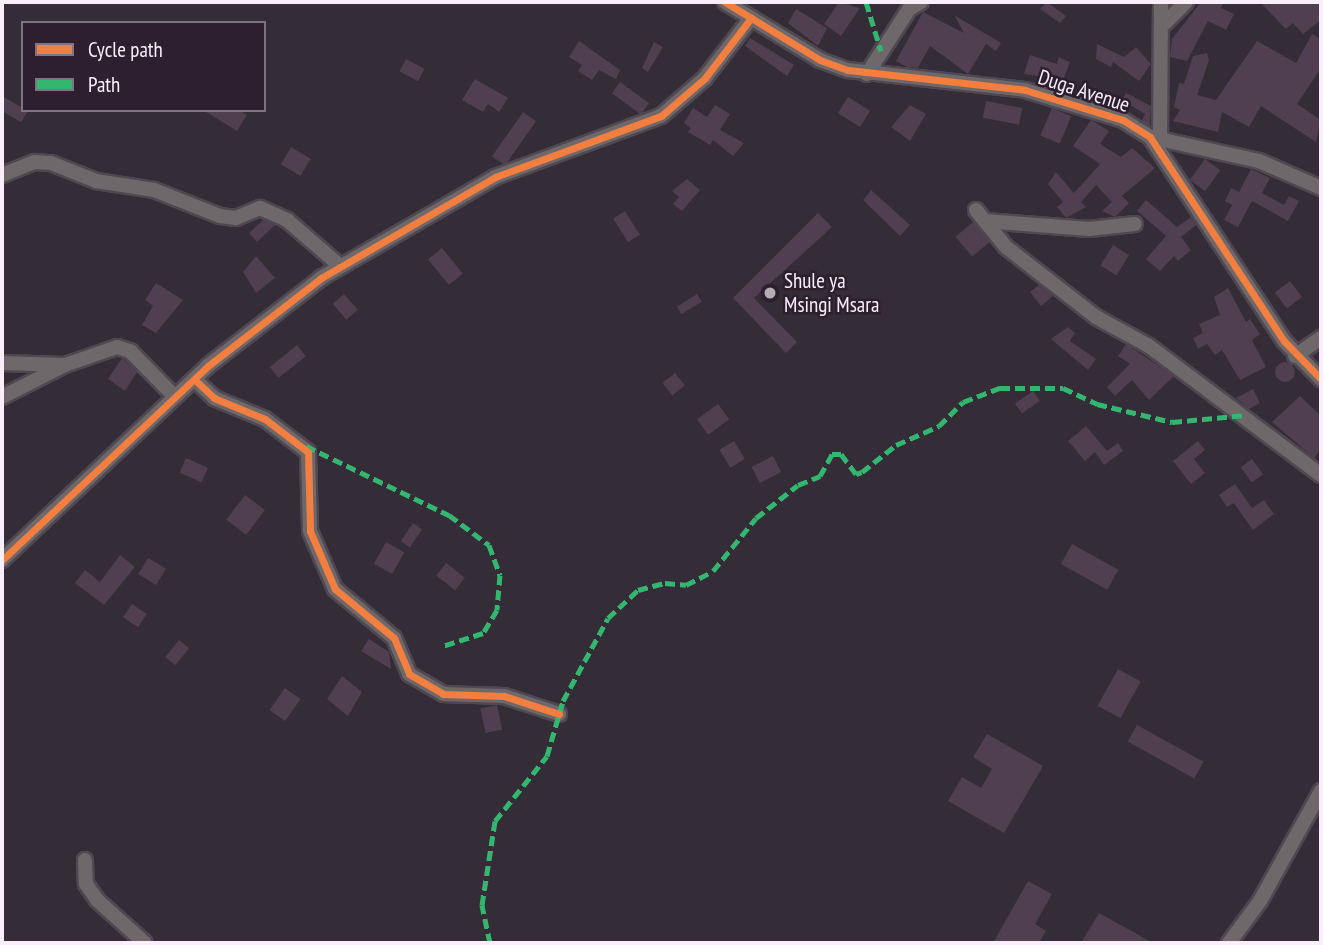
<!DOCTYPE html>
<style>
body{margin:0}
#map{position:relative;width:1323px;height:945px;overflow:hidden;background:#342c36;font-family:"PT Sans Narrow",sans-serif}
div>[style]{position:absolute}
.building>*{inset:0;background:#4f3f51;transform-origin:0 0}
.round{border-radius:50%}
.roads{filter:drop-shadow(2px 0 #4f4851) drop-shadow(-2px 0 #4f4851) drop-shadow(0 2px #4f4851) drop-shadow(0 -2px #4f4851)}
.minor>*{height:14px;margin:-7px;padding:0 7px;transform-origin:7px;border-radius:7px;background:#6e686b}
.quiet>*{height:5px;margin-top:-2.5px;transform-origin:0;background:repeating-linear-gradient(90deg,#33b770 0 10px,transparent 0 15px)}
.cycleway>*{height:7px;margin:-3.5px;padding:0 3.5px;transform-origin:3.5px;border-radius:3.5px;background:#f27e40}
.dots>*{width:19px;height:19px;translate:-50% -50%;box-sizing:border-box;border:4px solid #2d1f30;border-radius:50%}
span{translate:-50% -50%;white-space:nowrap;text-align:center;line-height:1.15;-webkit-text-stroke:5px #2d1f30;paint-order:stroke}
.street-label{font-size:21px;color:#f9effa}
.poi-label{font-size:21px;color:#f9effa}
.left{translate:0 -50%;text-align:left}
.frame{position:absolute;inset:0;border:4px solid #f9effa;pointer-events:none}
.legend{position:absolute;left:21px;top:21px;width:245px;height:91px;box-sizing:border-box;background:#2d1f30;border:2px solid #7f7281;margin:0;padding:9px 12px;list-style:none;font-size:21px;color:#f9effa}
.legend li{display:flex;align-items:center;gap:14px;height:35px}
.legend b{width:35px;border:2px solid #7f7281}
</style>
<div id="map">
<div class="building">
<i style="clip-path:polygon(839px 2px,860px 8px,841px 36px,824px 24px)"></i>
<i style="clip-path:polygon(1047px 2px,1066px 16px,1060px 23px,1040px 9px)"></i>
<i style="clip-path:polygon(1201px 2px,1224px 2px,1221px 8px,1234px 14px,1226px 30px,1208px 21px,1187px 61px,1170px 57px,1172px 39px)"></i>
<i style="clip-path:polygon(1260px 2px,1321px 2px,1321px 20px,1303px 34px,1293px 23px,1286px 29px)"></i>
<i style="clip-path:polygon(796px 9px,827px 28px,818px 46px,788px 23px)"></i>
<i style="clip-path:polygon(923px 12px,964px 33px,954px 15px,1001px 43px,996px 51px,986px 44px,968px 74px,930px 46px,918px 68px,907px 67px,896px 61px)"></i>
<i style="clip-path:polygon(1312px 34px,1321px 39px,1321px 68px,1297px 104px,1321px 120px,1316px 142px,1261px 106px,1249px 127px,1222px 112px,1218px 132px,1173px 121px,1180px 110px,1174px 107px,1179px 83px,1184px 84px,1193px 56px,1207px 53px,1209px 60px,1197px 95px,1216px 100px,1257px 41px,1296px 63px)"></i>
<i style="clip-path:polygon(750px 38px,794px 65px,787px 76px,745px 46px)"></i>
<i style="clip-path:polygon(579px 41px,620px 70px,616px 79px,599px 70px,592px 80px,578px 71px,582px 65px,569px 57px)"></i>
<i style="clip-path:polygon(654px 42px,663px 47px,648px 72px,642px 68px)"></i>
<i style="clip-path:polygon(1097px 44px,1124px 57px,1136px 47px,1151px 64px,1139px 81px,1113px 62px,1111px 67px,1096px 59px)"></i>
<i style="clip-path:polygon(1030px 55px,1057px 64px,1059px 57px,1070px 62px,1063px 80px,1024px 74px)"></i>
<i style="left:406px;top:59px;width:21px;height:14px;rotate:28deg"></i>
<i style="clip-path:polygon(475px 79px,508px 98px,499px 112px,488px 104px,483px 112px,462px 100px)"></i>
<i style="left:620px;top:82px;width:36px;height:14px;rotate:36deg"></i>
<i style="clip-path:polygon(1126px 93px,1151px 106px,1150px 126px,1142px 121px,1145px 114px,1122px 100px)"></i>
<i style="clip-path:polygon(2px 96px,28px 111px,21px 122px,2px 111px)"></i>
<i style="left:848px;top:97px;width:26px;height:19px;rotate:32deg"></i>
<i style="left:986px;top:101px;width:37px;height:17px;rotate:11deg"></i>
<i style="clip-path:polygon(715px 105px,730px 114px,720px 130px,744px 143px,733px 156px,713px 140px,710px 145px,688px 132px,691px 128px,684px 123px,693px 108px,707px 117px)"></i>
<i style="clip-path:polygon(910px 105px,926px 114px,910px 141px,891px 127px)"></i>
<i style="left:1052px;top:108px;width:21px;height:30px;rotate:23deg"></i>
<i style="clip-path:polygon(203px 110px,239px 110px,247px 115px,237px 131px)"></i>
<i style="left:523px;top:112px;width:16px;height:54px;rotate:35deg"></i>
<i style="clip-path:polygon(1091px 120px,1109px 131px,1100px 144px,1121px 157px,1132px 148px,1155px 168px,1122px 196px,1129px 203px,1115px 217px,1102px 211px,1112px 202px,1096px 185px,1081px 202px,1086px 207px,1066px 218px,1057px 207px,1063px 202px,1048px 184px,1056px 172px,1074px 193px,1100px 164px,1073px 146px)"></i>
<i style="left:291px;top:147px;width:23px;height:20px;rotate:31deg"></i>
<i style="left:1205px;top:159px;width:19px;height:26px;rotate:36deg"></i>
<i style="clip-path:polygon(1251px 169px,1270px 178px,1262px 193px,1284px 205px,1289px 196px,1299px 201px,1288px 221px,1252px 201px,1238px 227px,1224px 220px,1232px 205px,1225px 201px,1231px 188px,1239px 192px)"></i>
<i style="clip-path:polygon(687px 179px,700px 190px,682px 211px,673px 204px,679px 197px,672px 191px)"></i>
<i style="clip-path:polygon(871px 190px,910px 225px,900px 236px,863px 200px)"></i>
<i style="clip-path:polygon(1146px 200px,1177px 227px,1191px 217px,1196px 225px,1181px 237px,1191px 250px,1178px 261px,1174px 256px,1160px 271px,1146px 259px,1166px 236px,1137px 211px)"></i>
<i style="left:625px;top:211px;width:28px;height:14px;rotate:58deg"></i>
<i style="clip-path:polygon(818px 213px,832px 227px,754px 298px,797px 342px,786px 353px,733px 298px)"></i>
<i style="clip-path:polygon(263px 220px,275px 225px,257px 242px,249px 233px)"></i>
<i style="left:973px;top:222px;width:26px;height:23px;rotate:50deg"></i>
<i style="left:1113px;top:245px;width:19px;height:24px;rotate:32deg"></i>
<i style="left:442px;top:248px;width:33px;height:18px;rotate:51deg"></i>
<i style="clip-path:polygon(256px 256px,275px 278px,256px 293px,243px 272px)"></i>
<i style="left:1290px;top:281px;width:20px;height:19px;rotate:53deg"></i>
<i style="clip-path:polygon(156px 283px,183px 300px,156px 333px,142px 325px,153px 306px,145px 300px)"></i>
<i style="clip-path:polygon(1039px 285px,1053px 296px,1041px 306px,1030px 292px)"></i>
<i style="clip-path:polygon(1228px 288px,1246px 322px,1250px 319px,1260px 334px,1252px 340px,1266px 367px,1240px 380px,1222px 350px,1215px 355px,1207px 344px,1198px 349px,1193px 338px,1203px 333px,1199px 324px,1220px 315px,1214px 297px)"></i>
<i style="left:344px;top:294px;width:21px;height:15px;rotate:49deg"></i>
<i style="left:697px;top:294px;width:9px;height:24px;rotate:58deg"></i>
<i style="clip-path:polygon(1068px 327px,1075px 333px,1070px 341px,1096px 359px,1088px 370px,1051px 339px)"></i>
<i style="clip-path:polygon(1126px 344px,1174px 376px,1149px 400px,1132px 380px,1115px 396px,1107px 387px,1130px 364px,1118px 356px)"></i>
<i style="left:297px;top:345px;width:14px;height:35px;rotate:51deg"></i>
<i style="clip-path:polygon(122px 358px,137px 372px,125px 391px,108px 379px)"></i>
<i class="round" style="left:1275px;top:362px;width:20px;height:20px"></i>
<i style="left:675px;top:373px;width:16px;height:16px;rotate:52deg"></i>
<i style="clip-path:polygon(1253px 389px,1260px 403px,1249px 409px,1236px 398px)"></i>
<i style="left:1033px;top:391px;width:12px;height:22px;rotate:55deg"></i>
<i style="clip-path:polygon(1300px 396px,1321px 416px,1321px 450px,1314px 458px,1272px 422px)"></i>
<i style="left:718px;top:404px;width:19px;height:26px;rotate:54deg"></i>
<i style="clip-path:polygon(1086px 426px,1107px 451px,1118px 443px,1123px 451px,1104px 465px,1095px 452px,1085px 461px,1068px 441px)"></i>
<i style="left:734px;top:441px;width:21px;height:17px;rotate:59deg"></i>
<i style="clip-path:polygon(1198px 441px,1205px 450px,1194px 459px,1205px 473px,1191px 484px,1173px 461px)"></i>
<i style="left:773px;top:456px;width:18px;height:24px;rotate:63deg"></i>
<i style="left:186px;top:458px;width:24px;height:16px;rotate:24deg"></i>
<i style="left:1252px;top:459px;width:19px;height:14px;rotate:54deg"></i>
<i style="clip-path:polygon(1235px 484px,1252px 508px,1264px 500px,1274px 514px,1253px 530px,1234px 503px,1227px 507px,1219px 495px)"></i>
<i style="left:245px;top:495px;width:25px;height:31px;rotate:37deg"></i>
<i style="left:413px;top:523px;width:11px;height:22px;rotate:34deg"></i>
<i style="left:386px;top:542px;width:21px;height:25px;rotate:29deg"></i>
<i style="left:1072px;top:544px;width:53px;height:23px;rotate:29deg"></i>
<i style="clip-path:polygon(120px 555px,135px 567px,104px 605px,75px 583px,85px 570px,100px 582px)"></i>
<i style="left:148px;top:558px;width:21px;height:19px;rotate:31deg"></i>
<i style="left:446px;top:563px;width:24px;height:16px;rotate:38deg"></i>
<i style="left:132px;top:604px;width:18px;height:16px;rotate:34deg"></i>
<i style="clip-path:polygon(369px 639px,389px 652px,391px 669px,361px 651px)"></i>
<i style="left:179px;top:640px;width:13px;height:22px;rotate:39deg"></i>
<i style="left:1118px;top:669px;width:26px;height:42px;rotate:29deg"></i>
<i style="clip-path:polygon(342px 676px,362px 692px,348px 716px,327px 699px)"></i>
<i style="left:285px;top:688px;width:19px;height:27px;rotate:35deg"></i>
<i style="left:497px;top:705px;width:25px;height:17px;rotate:78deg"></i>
<i style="left:1137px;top:725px;width:76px;height:19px;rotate:29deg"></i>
<i style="clip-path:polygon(987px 734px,1043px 766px,1004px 833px,948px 801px,962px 777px,981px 788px,992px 769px,973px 757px)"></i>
<i style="clip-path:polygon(1028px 881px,1052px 894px,1035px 924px,1046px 931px,1039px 943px,993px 943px)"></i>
<i style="clip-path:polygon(1099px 913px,1153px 943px,1081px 943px)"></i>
</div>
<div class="roads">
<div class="minor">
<i style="left:725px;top:2px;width:111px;rotate:31.4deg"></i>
<i style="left:820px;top:60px;width:30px;rotate:20deg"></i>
<i style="left:848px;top:70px;width:178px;rotate:6.4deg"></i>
<i style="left:1025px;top:90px;width:102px;rotate:17deg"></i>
<i style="left:1123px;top:120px;width:32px;rotate:32deg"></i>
<i style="left:1150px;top:137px;width:244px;rotate:56.7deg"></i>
<i style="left:1284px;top:341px;width:53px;rotate:45.8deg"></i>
<i style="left:1165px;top:23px;width:30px;rotate:-45deg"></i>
<i style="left:867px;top:74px;width:77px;rotate:-57.1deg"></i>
<i style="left:909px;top:9px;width:14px;rotate:-30deg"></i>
<i style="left:1150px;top:137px;width:112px;rotate:12.4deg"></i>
<i style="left:1259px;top:161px;width:68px;rotate:23.5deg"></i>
<i style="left:1160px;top:142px;width:140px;rotate:-89.6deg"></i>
<i style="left:2px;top:175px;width:35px;rotate:-22deg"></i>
<i style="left:35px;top:162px;width:16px;rotate:4deg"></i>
<i style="left:51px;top:163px;width:48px;rotate:21.8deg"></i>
<i style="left:96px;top:181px;width:59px;rotate:8.8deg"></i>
<i style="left:154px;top:190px;width:71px;rotate:21.5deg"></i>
<i style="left:220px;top:216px;width:16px;rotate:7deg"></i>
<i style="left:236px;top:218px;width:26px;rotate:-23deg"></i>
<i style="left:260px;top:208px;width:30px;rotate:24deg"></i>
<i style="left:287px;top:220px;width:69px;rotate:40.9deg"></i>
<i style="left:976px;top:210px;width:48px;rotate:51deg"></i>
<i style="left:1006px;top:247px;width:114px;rotate:37.9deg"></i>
<i style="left:1096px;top:317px;width:60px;rotate:28.7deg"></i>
<i style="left:1149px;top:346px;width:215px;rotate:36.9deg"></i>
<i style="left:985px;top:221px;width:104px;rotate:4.4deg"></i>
<i style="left:1089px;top:229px;width:46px;rotate:-6.2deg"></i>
<i style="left:1295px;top:356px;width:32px;rotate:-35deg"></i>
<i style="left:2px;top:363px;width:63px;rotate:1.8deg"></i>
<i style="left:195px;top:380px;width:26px;rotate:43deg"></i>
<i style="left:214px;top:398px;width:55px;rotate:22.4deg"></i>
<i style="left:265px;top:419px;width:54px;rotate:37.5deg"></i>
<i style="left:308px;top:452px;width:79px;rotate:88.5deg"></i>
<i style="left:310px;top:531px;width:63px;rotate:66.7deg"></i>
<i style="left:335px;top:589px;width:77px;rotate:39.7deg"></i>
<i style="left:394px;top:638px;width:39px;rotate:67deg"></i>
<i style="left:409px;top:674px;width:39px;rotate:30deg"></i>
<i style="left:443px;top:694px;width:61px;rotate:1.9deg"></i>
<i style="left:504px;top:696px;width:58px;rotate:18.1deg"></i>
<i style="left:2px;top:397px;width:71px;rotate:-26.9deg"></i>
<i style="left:65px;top:365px;width:55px;rotate:-19.1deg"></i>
<i style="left:117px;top:347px;width:14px;rotate:17deg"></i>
<i style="left:130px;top:351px;width:64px;rotate:45.6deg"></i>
<i style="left:2px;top:560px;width:284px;rotate:-43.3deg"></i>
<i style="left:209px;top:365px;width:142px;rotate:-37.8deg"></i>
<i style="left:321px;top:278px;width:201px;rotate:-30.1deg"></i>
<i style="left:495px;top:177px;width:177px;rotate:-20.2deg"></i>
<i style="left:661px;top:116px;width:58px;rotate:-40.8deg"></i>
<i style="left:705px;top:78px;width:76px;rotate:-52.5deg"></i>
<i style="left:85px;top:860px;width:24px;rotate:88deg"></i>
<i style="left:86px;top:884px;width:19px;rotate:55deg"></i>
<i style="left:97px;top:900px;width:64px;rotate:41.9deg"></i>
<i style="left:1229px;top:943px;width:52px;rotate:-53.6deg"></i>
<i style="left:1260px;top:901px;width:126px;rotate:-61deg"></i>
</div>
</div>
<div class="quiet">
<i style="left:866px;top:2px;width:51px;rotate:73deg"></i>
<i style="left:306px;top:446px;width:159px;rotate:25.8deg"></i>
<i style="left:449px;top:515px;width:50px;rotate:36.9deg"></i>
<i style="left:489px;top:545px;width:32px;rotate:70deg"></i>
<i style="left:500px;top:575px;width:35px;rotate:95deg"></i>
<i style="left:497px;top:610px;width:27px;rotate:121deg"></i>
<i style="left:483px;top:633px;width:42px;rotate:162deg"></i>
<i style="left:490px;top:943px;width:39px;rotate:-102deg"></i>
<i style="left:482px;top:905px;width:85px;rotate:-81.2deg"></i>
<i style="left:495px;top:821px;width:83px;rotate:-51.3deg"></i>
<i style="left:547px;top:756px;width:57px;rotate:-73.8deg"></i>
<i style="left:563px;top:701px;width:94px;rotate:-61.5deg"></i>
<i style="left:608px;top:618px;width:41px;rotate:-43deg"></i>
<i style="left:638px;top:590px;width:28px;rotate:-15deg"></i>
<i style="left:665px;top:583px;width:21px;rotate:5deg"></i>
<i style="left:686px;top:585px;width:30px;rotate:-27deg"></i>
<i style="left:713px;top:571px;width:68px;rotate:-50.9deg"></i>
<i style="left:756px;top:518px;width:53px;rotate:-38.2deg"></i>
<i style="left:798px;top:485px;width:24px;rotate:-22deg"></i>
<i style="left:820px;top:476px;width:25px;rotate:-61deg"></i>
<i style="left:832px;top:454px;width:9px"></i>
<i style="left:841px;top:454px;width:25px;rotate:53deg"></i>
<i style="left:856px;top:474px;width:6px;rotate:-18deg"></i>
<i style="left:862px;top:472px;width:43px;rotate:-38.5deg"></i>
<i style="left:896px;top:445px;width:47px;rotate:-23.8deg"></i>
<i style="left:939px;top:426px;width:34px;rotate:-45deg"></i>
<i style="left:963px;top:402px;width:40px;rotate:-21deg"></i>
<i style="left:1000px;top:388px;width:63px"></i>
<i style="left:1063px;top:388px;width:38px;rotate:25deg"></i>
<i style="left:1097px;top:404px;width:77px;rotate:13.5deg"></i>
<i style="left:1172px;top:422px;width:74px;rotate:-5.4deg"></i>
</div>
<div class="cycleway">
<i style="left:725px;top:2px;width:111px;rotate:31.4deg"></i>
<i style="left:820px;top:60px;width:30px;rotate:20deg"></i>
<i style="left:848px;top:70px;width:178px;rotate:6.4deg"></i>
<i style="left:1025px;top:90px;width:102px;rotate:17deg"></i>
<i style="left:1123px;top:120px;width:32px;rotate:32deg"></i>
<i style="left:1150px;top:137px;width:244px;rotate:56.7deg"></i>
<i style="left:1284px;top:341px;width:53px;rotate:45.8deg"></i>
<i style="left:195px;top:380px;width:26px;rotate:43deg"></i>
<i style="left:214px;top:398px;width:55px;rotate:22.4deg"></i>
<i style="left:265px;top:419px;width:54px;rotate:37.5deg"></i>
<i style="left:308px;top:452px;width:79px;rotate:88.5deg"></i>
<i style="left:310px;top:531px;width:63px;rotate:66.7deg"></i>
<i style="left:335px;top:589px;width:77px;rotate:39.7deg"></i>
<i style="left:394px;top:638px;width:39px;rotate:67deg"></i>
<i style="left:409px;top:674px;width:39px;rotate:30deg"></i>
<i style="left:443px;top:694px;width:61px;rotate:1.9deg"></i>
<i style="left:504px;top:696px;width:58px;rotate:18.1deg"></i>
<i style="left:2px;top:560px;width:284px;rotate:-43.3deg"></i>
<i style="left:209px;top:365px;width:142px;rotate:-37.8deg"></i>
<i style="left:321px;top:278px;width:201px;rotate:-30.1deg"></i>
<i style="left:495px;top:177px;width:177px;rotate:-20.2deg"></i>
<i style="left:661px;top:116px;width:58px;rotate:-40.8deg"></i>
<i style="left:705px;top:78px;width:76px;rotate:-52.5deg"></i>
</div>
<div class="dots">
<i style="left:770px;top:293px;background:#b4abb5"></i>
</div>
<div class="street-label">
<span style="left:1084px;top:91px;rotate:18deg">Duga Avenue</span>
</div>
<div class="poi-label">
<span class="left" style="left:784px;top:293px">Shule ya<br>Msingi Msara</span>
</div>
<div class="frame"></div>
<ul class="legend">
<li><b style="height:9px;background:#f27e40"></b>Cycle path</li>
<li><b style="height:9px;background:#33b770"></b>Path</li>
</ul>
</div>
